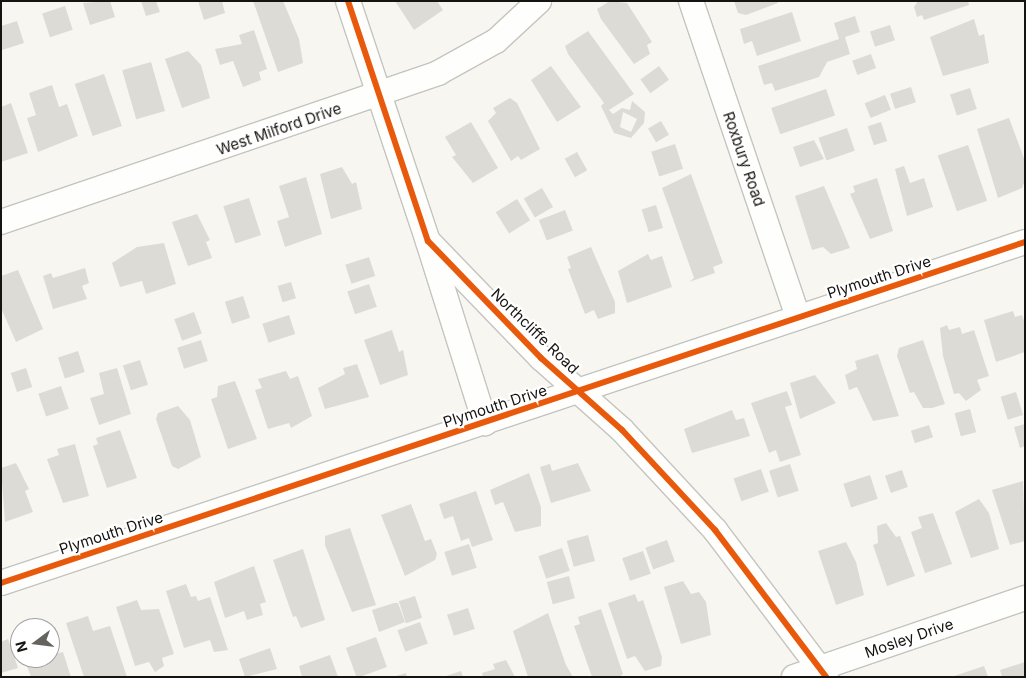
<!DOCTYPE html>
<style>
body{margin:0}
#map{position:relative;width:1026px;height:678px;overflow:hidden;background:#f8f6f0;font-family:Inter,sans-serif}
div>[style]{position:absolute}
.building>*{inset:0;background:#dddbd6;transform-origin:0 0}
.roads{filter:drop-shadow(1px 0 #c5c4bf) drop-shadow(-1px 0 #c5c4bf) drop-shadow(0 1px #c5c4bf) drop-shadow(0 -1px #c5c4bf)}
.minor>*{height:24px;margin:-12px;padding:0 12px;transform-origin:12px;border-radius:12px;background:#fefefd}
.cycleway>*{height:6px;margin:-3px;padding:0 3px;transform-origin:3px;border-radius:3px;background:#e8590c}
span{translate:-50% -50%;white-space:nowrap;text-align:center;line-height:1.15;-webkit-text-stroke:4.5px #fff;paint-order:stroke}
.street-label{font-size:15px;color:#161410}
.frame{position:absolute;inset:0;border:2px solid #161410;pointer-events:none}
.north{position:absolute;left:10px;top:618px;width:50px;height:50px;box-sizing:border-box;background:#fff;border:1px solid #a2a19f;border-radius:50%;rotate:255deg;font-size:14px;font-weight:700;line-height:20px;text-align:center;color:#161410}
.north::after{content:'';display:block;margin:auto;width:18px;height:22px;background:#65635e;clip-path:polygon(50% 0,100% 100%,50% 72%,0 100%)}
</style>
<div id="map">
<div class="building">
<i style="clip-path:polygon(110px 1px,115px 17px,90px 25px,83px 3px)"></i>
<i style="clip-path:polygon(141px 1px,156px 1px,160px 12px,146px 16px)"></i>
<i style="clip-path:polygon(198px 1px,222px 1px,225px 13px,204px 20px)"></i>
<i style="clip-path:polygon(253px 1px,283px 1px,299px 39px,303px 63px,278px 72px)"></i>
<i style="clip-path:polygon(395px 1px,437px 1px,443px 10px,414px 30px)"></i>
<i style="clip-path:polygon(610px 1px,627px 3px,652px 42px,647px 45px,650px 54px,634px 64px,601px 19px,597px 9px)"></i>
<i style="clip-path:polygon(734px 1px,777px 1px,778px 3px,746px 15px,738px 13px)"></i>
<i style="clip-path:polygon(918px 1px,968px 1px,969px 5px,924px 20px,922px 15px,917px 17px,914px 7px)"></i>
<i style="left:65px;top:6px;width:25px;height:24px;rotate:72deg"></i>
<i style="clip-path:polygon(792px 12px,801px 41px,757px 56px,752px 41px,744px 44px,740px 29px)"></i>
<i style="clip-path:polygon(855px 16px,860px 32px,845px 37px,850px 54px,827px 62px,819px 77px,775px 91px,772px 83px,764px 85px,758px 66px,839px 39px,834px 23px)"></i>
<i style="clip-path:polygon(974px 19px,979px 36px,984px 34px,989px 63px,943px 76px,930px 37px)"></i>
<i style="clip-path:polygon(17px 21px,24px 43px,2px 50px,1px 26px)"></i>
<i style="left:890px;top:25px;width:16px;height:21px;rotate:72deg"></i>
<i style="clip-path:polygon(254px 30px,267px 69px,259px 72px,261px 80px,243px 87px,233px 61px,220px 65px,215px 49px,242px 44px,239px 35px)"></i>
<i style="clip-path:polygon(evenodd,588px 31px,634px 94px,609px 110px,613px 114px,622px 108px,630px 110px,632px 101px,645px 112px,644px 123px,631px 138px,614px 133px,601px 106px,604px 103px,568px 54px,565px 46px,588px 31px,623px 112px,637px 119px,631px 132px,620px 127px,623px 112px)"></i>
<i style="clip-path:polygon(188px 51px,201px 65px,210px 98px,182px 108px,165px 59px)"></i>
<i style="left:871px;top:54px;width:15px;height:20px;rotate:70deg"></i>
<i style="left:151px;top:62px;width:51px;height:30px;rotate:74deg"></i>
<i style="clip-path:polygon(551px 66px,581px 107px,557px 122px,531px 80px)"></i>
<i style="left:659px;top:66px;width:17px;height:23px;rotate:54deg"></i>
<i style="left:104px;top:74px;width:55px;height:31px;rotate:71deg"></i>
<i style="clip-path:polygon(52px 85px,59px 107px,67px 104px,78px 136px,38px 152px,27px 118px,36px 115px,29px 93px)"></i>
<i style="left:911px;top:87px;width:16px;height:22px;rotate:72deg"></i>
<i style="left:970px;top:88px;width:22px;height:21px;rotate:72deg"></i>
<i style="left:826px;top:89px;width:28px;height:58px;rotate:71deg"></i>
<i style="left:885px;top:95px;width:16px;height:22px;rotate:68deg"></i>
<i style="clip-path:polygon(510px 98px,517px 103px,540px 149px,521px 160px,518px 156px,511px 161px,488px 121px,496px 113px,493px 108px)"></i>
<i style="clip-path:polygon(11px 103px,28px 153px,1px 162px,1px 107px)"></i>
<i style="clip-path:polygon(1009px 118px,1025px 161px,1025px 180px,1022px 188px,998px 198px,977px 129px)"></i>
<i style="left:661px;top:121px;width:16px;height:15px;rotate:60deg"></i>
<i style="clip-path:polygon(471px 122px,498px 168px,473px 183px,452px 157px,456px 155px,445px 137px)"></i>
<i style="left:881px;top:122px;width:20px;height:14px;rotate:72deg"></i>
<i style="left:847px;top:128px;width:24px;height:30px;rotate:71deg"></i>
<i style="clip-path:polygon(814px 140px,824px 159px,800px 167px,793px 147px)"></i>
<i style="left:675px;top:144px;width:26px;height:25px;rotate:72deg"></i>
<i style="left:968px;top:145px;width:59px;height:32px;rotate:71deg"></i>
<i style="left:577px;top:152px;width:21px;height:14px;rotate:61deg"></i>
<i style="clip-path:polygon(904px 166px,910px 183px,924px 178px,933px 207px,907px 216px,895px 169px)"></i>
<i style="clip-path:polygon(342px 167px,352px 184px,356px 182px,362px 209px,331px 219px,320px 174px)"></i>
<i style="clip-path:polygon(691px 174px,723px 263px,713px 267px,715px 273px,689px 282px,694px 278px,662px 188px)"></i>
<i style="clip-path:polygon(306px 177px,322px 234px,285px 247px,277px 221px,289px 217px,279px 186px)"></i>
<i style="clip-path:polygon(877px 178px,893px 231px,870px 239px,850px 194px,855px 192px,853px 186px)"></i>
<i style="clip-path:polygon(824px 186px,850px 248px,831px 254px,823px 247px,812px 250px,795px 196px)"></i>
<i style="left:542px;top:188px;width:22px;height:21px;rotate:60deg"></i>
<i style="left:249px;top:198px;width:39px;height:27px;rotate:72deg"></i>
<i style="left:517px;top:199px;width:25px;height:25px;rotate:58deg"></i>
<i style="left:656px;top:205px;width:24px;height:15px;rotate:73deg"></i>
<i style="left:565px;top:210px;width:22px;height:28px;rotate:69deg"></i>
<i style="clip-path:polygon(197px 214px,210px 240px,206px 242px,212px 258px,188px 266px,172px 222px)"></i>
<i style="clip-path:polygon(164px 243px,176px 284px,146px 294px,142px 281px,120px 287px,112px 263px,137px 247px)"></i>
<i style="clip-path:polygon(591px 247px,615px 302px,615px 313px,598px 319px,594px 310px,585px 314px,568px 269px,571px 268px,567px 257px)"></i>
<i style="clip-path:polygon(648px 254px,651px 260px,662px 256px,672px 287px,627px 303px,618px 271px)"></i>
<i style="left:369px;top:257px;width:20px;height:25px;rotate:72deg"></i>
<i style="clip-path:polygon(85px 268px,89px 283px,82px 286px,87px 299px,53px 309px,43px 276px,51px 273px,53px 278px)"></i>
<i style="clip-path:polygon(18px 270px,43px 329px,16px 342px,1px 308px,1px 276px)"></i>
<i style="left:291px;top:282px;width:17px;height:14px;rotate:73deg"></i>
<i style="left:369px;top:284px;width:24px;height:23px;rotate:71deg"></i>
<i style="left:243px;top:296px;width:23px;height:19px;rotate:72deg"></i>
<i style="clip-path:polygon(1013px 311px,1015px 317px,1022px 315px,1025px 323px,1025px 352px,996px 362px,984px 320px)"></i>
<i style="left:194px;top:312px;width:23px;height:21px;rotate:70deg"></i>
<i style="left:289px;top:315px;width:20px;height:28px;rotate:72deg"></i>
<i style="clip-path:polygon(947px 325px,949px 330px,960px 327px,962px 334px,974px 330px,989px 376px,977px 380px,981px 390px,966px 401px,959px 393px,954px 394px,943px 356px,940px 328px)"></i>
<i style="clip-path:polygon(392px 330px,399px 352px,403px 350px,408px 375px,380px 385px,364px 340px)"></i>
<i style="left:201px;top:340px;width:22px;height:25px;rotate:72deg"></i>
<i style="clip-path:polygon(923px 340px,945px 404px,932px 408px,923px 408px,914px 392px,910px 393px,897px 356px,899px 348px)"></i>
<i style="left:78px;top:351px;width:22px;height:21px;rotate:72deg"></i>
<i style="clip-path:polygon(878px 354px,899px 416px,873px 421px,857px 387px,849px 390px,845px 375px,857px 369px,855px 361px)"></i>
<i style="left:140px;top:360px;width:26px;height:18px;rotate:72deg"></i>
<i style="clip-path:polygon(357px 364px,369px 397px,325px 409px,318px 388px,345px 374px,343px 368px)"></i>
<i style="left:26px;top:368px;width:20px;height:16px;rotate:72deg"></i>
<i style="clip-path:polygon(117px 368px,131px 414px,99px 425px,90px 398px,104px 394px,99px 373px)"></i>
<i style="clip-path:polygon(286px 371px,290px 379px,298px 376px,312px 416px,291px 428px,289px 423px,268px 429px,255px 390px,262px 388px,258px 379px)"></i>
<i style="clip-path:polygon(815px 375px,836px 403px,800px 419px,790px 383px)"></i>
<i style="clip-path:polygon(235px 381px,257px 439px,228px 449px,211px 399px,217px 397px,218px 386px)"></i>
<i style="left:61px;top:386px;width:24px;height:24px;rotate:71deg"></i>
<i style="clip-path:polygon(787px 391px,792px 405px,785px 407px,801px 455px,780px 462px,776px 450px,769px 453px,751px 403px)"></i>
<i style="left:1016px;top:392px;width:24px;height:16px;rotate:73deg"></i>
<i style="clip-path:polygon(178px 406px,190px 420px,201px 457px,178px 469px,172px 466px,156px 419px,158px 413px)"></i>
<i style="left:970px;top:409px;width:24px;height:16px;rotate:75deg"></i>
<i style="clip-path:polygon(732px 410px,736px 420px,744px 418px,750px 436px,692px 453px,684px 429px)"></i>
<i style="clip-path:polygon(1025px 424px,1025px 446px,1020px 448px,1014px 427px)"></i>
<i style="left:929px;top:425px;width:13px;height:19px;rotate:72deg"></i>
<i style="clip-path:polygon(120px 430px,137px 478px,107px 488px,93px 446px,98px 444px,96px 438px)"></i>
<i style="clip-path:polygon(75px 444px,89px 496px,63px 503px,47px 459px,59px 455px,57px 449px)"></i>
<i style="clip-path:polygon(16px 463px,29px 489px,25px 491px,33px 512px,5px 522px,1px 468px)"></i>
<i style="clip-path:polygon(578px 463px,591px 491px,551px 503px,540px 467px,550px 464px,552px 471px)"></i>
<i style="left:790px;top:464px;width:28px;height:22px;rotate:72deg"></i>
<i style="left:761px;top:469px;width:24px;height:29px;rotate:71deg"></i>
<i style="left:902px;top:470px;width:18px;height:18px;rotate:71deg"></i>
<i style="clip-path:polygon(529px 473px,541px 507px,541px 526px,515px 532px,503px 502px,495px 505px,490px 490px)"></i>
<i style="left:870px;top:475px;width:25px;height:28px;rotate:72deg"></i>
<i style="clip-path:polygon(1023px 481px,1025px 541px,1010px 545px,992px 490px)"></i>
<i style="clip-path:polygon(476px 491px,493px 540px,472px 547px,469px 538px,461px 541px,453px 516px,444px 519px,439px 504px)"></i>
<i style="clip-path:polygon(979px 499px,989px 513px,999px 549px,971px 558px,955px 512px)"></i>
<i style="clip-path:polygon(411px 504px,425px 541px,431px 539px,437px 554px,435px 560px,405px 576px,381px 515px)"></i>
<i style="clip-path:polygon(933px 513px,952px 564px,925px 573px,911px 532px,922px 528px,918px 517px)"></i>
<i style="clip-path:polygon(886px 523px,896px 537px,900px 536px,915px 576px,887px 586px,873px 545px,878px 543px,877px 526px)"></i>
<i style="clip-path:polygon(350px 528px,376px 605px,352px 612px,325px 545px,325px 536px)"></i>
<i style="left:588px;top:535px;width:27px;height:22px;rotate:75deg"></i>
<i style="left:667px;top:540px;width:23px;height:23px;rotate:70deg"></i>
<i style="clip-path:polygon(846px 542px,856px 562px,864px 595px,836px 605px,818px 551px)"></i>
<i style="left:469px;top:544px;width:25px;height:26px;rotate:72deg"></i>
<i style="left:562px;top:548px;width:24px;height:25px;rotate:71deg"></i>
<i style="clip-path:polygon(303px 549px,325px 620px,301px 628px,296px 616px,293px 617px,273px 560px)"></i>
<i style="left:643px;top:551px;width:24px;height:22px;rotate:71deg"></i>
<i style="clip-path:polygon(254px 566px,266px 602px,260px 604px,263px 615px,247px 620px,244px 611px,225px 618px,214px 582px)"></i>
<i style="left:569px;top:576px;width:23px;height:23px;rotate:75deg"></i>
<i style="clip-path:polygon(683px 581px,691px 594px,699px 592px,706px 602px,711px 635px,681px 644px,664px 587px)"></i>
<i style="clip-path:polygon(186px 584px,191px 597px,196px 596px,198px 601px,210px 597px,228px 650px,214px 652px,210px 640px,184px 648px,166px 591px)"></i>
<i style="clip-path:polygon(635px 594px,638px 602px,643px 600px,662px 657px,661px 666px,645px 671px,635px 656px,627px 659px,608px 603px)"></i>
<i style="left:415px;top:596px;width:23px;height:17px;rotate:72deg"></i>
<i style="clip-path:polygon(137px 600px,141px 610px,159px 609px,174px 654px,162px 658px,164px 666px,155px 672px,149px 662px,135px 666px,116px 607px)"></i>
<i style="clip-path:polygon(394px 603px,398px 603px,405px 622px,379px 632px,372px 610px)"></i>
<i style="left:468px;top:608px;width:22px;height:22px;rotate:72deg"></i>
<i style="clip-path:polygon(601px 609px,623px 674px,619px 677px,592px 677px,574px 626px,580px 624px,578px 617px)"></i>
<i style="clip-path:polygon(548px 613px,566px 665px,573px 677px,528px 677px,513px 631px)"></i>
<i style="clip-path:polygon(88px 616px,93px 631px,110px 626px,127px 677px,84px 677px,66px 623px)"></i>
<i style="left:420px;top:622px;width:23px;height:24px;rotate:70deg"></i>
<i style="left:376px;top:637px;width:32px;height:32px;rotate:70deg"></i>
<i style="clip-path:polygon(8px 639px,18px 668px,1px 673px,1px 642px)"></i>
<i style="clip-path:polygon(270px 648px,277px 669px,245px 677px,239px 659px)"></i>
<i style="clip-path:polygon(51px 649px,52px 655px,63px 652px,71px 677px,31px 677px,24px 658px,50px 658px)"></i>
<i style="clip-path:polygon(330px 655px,338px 677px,302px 677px,299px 666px)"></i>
<i style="clip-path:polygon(506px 660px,515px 677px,483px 677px,482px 673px,495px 669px,493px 664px)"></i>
<i style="clip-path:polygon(1025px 662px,1025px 677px,1002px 677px,1000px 670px)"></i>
<i style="clip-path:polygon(984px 666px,988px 677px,954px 677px,954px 676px)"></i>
<i style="clip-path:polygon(461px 671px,463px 677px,446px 677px,446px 676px)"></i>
<i style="clip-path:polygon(406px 673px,407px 677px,396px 677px,396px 676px)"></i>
</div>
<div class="roads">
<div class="minor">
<i style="left:348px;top:1px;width:253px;rotate:71.6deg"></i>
<i style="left:428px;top:241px;width:163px;rotate:46deg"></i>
<i style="left:541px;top:358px;width:108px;rotate:41.6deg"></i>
<i style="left:622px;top:430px;width:137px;rotate:47.1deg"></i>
<i style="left:715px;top:530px;width:184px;rotate:52.9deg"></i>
<i style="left:691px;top:1px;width:334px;rotate:71.3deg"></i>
<i style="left:1px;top:222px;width:462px;rotate:-18.8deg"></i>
<i style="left:438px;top:73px;width:66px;rotate:-28.9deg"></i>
<i style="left:496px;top:41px;width:59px;rotate:-42.9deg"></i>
<i style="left:429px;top:245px;width:187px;rotate:72.5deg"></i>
<i style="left:1px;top:583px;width:1079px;rotate:-18.42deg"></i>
<i style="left:794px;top:677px;width:244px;rotate:-18.9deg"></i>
</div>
</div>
<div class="cycleway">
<i style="left:348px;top:1px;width:253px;rotate:71.6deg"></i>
<i style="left:428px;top:241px;width:163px;rotate:46deg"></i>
<i style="left:541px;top:358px;width:108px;rotate:41.6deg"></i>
<i style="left:622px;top:430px;width:137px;rotate:47.1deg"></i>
<i style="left:715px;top:530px;width:184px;rotate:52.9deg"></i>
<i style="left:1px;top:583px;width:1079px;rotate:-18.42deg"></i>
</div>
<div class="street-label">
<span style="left:279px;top:129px;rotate:-19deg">West Milford Drive</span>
<span style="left:744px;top:159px;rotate:71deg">Roxbury Road</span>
<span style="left:879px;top:277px;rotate:-18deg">Plymouth Drive</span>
<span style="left:535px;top:331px;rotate:44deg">Northcliffe Road</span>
<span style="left:495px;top:406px;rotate:-18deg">Plymouth Drive</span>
<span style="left:111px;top:533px;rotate:-18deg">Plymouth Drive</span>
<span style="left:909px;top:638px;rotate:-19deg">Mosley Drive</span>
</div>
<div class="frame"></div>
<div class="north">N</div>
</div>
